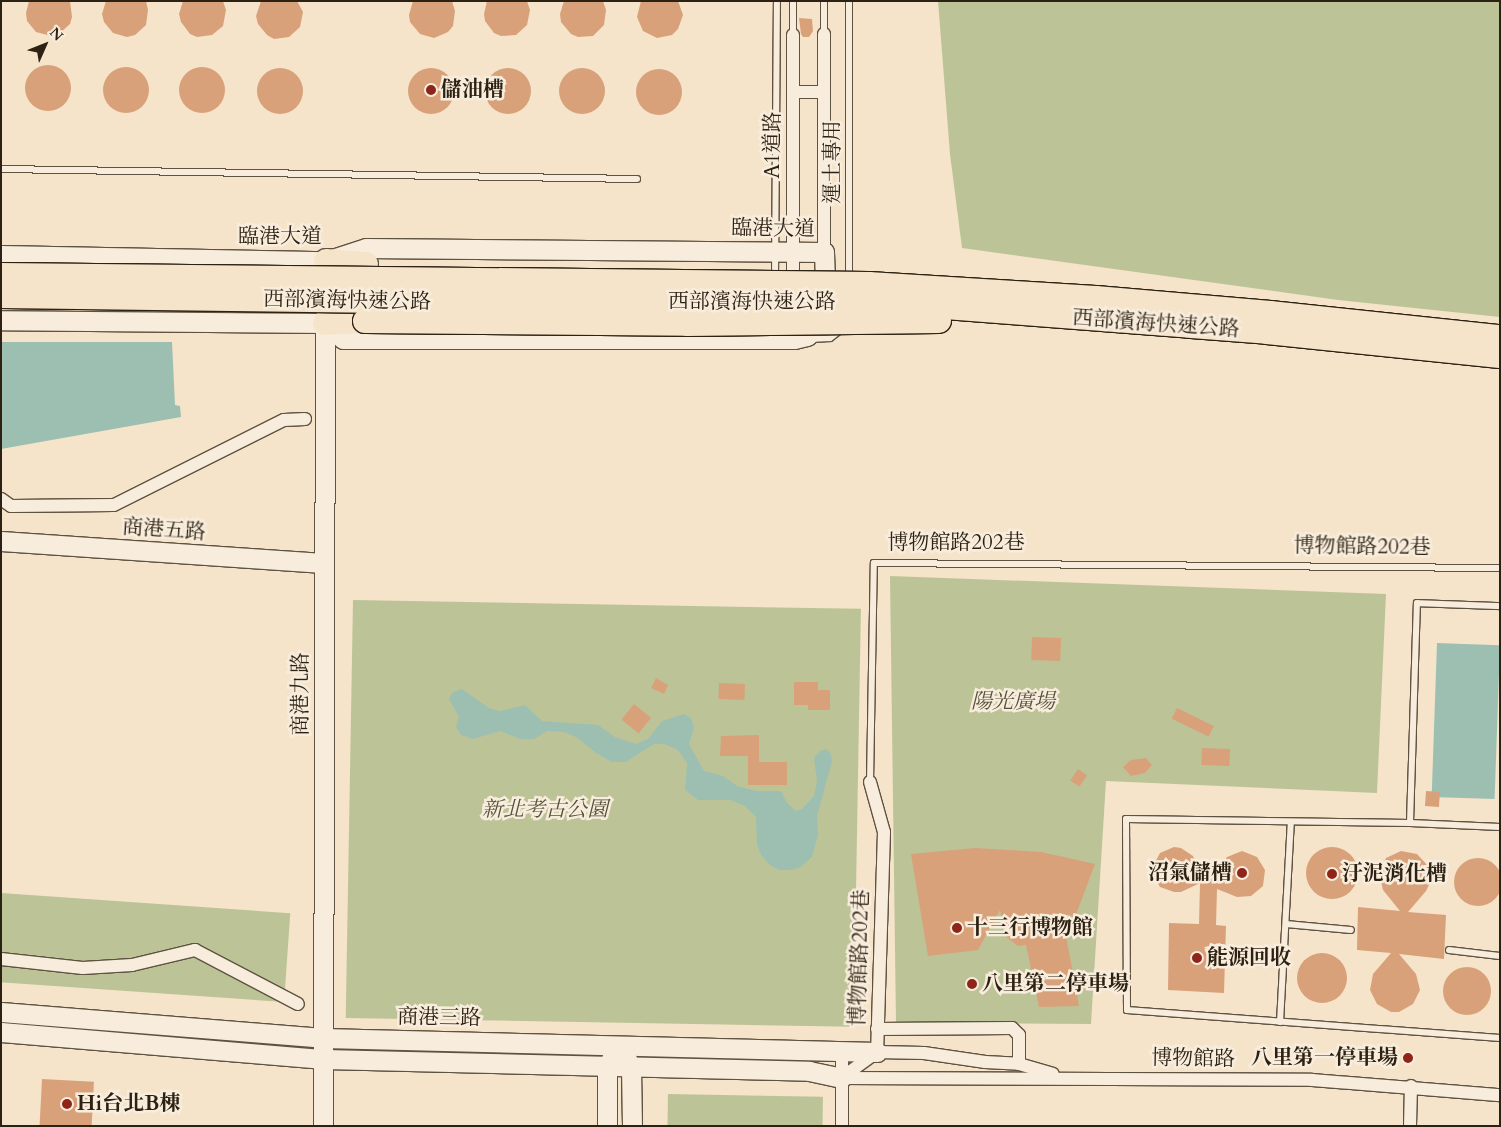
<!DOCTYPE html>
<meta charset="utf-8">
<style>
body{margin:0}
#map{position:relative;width:1501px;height:1127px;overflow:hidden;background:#f5e4ca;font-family:Cardo,"Noto Serif TC",serif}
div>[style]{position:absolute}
.green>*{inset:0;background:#bcc497;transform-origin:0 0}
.water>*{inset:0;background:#9dbfb2;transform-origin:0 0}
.building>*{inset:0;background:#d8a17a;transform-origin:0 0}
.round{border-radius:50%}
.roads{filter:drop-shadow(1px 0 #5e5240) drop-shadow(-1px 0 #5e5240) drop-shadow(0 1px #5e5240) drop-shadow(0 -1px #5e5240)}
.lane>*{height:6px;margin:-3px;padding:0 3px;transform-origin:3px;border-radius:3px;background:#f8eddd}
.street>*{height:12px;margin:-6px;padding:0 6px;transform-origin:6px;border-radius:6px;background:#f8eddd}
.secondary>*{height:19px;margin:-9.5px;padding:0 9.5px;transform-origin:9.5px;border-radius:9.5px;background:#f8eddd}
.highway>*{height:24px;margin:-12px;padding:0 12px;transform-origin:12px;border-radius:12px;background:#f5e4ca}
.bridges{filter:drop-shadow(1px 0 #2c2112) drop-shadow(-1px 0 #2c2112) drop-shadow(0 1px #2c2112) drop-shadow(0 -1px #2c2112)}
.highway-bridge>*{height:24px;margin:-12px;padding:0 12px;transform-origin:12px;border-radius:12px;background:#f5e4ca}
.dots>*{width:14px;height:14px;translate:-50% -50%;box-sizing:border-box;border:2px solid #f8eddd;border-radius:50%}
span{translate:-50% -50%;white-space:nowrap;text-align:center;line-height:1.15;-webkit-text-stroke:5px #f8eddd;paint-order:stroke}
.poi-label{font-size:21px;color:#2c2112;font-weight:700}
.left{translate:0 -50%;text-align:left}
.right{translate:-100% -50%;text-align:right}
.street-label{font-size:21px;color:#2c2112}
.park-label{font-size:21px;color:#57523a;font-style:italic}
.frame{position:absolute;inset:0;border:2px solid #2c2112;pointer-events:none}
.north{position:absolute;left:20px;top:20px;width:50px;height:50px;-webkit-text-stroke:4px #f8eddd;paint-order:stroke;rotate:46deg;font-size:14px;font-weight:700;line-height:20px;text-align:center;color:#2c2112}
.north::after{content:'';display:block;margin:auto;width:18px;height:22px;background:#2c2112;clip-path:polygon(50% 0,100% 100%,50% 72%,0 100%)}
</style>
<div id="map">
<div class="green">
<i style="clip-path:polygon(938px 1px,1500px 1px,1500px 317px,1338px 300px,962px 248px,950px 154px)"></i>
<i style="clip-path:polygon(890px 576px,1386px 594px,1377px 793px,1106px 781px,1091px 1024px,896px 1023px)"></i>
<i style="left:353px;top:600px;width:508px;height:418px;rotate:1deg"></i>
<i style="left:1px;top:893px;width:290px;height:89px;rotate:4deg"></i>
<i style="left:668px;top:1094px;width:155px;height:32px;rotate:1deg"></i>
</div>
<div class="water">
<i style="clip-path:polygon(1px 342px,172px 342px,175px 405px,180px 406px,181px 417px,1px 449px)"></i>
<i style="left:1437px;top:643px;width:63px;height:154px;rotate:2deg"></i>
<i style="clip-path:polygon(462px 689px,489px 708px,500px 711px,525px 705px,542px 721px,598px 725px,615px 737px,636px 744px,648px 739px,662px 721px,684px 714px,691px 718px,694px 728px,689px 744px,704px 771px,723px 776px,737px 786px,756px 791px,781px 791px,787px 803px,796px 811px,802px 809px,814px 796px,817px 781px,814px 758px,820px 751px,826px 749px,831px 754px,832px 762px,817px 816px,818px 835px,812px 857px,801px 867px,791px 870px,779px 870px,770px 865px,761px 855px,757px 844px,756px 817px,745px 806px,731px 800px,698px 800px,685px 790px,687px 763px,678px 750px,664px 744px,654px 744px,626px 762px,612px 762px,596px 753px,578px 738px,564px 732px,547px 731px,534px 739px,520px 739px,500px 731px,473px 739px,461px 735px,456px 727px,459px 717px,449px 699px,453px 692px)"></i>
</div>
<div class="building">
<i style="clip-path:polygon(29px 1px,70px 1px,72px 17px,70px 24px,59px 34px,51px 36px,36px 32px,27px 21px,26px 13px)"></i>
<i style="clip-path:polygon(106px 1px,146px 1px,148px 10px,146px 25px,135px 35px,127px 37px,113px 33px,104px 22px,102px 14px)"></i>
<i style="clip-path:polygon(183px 1px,223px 1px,226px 10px,223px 26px,212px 35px,197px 37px,190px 34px,181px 22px,179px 14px)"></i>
<i style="clip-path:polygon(261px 1px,297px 1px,303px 12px,300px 27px,289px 37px,274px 39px,267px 35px,258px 24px,256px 16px)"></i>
<i style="clip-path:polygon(413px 1px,452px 1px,455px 11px,453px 26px,448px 32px,434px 38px,420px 34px,410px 22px,409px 15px)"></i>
<i style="clip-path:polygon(487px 1px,527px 1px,530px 10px,527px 25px,516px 35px,501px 36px,494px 33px,485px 21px,484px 14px)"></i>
<i style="clip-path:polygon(564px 1px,603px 1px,606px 10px,604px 25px,593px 36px,578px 37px,571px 34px,561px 22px,560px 14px)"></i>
<i style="clip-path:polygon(641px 1px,678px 1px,683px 15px,678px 29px,672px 35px,657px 38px,643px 31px,637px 17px)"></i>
<i style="clip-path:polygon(799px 18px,812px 19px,813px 31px,809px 37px,803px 37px,801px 34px)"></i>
<i class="round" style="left:25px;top:65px;width:46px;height:46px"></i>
<i class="round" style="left:103px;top:67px;width:46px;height:46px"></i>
<i class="round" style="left:179px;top:67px;width:46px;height:46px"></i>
<i class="round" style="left:408px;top:68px;width:46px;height:46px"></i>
<i class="round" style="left:485px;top:68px;width:46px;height:46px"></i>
<i class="round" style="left:559px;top:68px;width:46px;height:46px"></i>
<i class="round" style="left:257px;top:68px;width:46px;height:46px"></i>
<i class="round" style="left:636px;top:69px;width:46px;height:46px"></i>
<i style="left:1032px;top:637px;width:29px;height:23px;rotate:2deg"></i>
<i style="clip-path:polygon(656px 678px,668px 685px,664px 694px,651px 688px)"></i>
<i style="clip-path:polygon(794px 682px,818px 682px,818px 690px,830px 690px,830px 710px,808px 710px,808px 705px,794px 705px)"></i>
<i style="left:719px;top:683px;width:26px;height:16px;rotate:2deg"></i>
<i style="left:634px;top:704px;width:22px;height:20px;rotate:39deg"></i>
<i style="left:1177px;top:708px;width:41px;height:12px;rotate:26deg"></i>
<i style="clip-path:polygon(759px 735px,759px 762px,787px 762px,787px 785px,748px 785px,748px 756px,720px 756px,721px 736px)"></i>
<i style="left:1202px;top:748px;width:28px;height:17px;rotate:2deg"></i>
<i style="clip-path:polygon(1146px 758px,1152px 765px,1145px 773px,1131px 776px,1123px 767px,1131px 760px)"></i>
<i style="left:1078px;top:769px;width:11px;height:14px;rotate:34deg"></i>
<i style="left:1426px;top:791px;width:14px;height:15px;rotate:4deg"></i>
<i style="clip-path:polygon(1174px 847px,1181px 848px,1193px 856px,1198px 870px,1218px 871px,1227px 857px,1242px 851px,1257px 857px,1265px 870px,1263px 886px,1251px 896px,1237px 897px,1217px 889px,1216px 925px,1226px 926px,1224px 993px,1168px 990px,1169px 923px,1199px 924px,1200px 883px,1181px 892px,1174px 892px,1160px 887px,1153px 874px,1153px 866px,1160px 853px)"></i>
<i class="round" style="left:1306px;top:847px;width:52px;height:52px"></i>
<i style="clip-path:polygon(975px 848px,1041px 852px,1095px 864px,1075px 917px,1062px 914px,1079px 1006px,1039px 1007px,1026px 945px,1018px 946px,1006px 937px,1000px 910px,978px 950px,928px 956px,911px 854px)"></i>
<i style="clip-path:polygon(1401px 851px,1417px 854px,1428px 866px,1430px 883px,1426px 891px,1408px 912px,1446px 915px,1444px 959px,1399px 954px,1416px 974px,1420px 990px,1413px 1004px,1399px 1012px,1391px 1012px,1377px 1004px,1370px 990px,1373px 974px,1391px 953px,1357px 950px,1358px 907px,1400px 911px,1383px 890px,1379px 873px,1386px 858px)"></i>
<i class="round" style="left:1454px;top:858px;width:48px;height:48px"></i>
<i class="round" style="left:1297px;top:953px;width:50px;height:50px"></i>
<i class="round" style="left:1443px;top:967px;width:48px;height:48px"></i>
<i style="left:42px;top:1079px;width:52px;height:47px;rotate:3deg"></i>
</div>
<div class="roads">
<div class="lane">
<i style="left:824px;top:1px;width:33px;rotate:90deg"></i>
<i style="left:849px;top:1px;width:278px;rotate:90deg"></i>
<i style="left:793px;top:35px;width:34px;rotate:-90deg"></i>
<i style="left:1px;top:169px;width:636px;rotate:0.9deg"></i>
<i style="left:775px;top:278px;width:277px;rotate:-89.6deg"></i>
<i style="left:810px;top:339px;width:20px;rotate:-3deg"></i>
<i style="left:830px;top:338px;width:15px;rotate:-37deg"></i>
<i style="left:870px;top:782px;width:219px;rotate:-89deg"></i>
<i style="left:874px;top:563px;width:626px;rotate:0.46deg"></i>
<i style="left:1410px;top:823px;width:220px;rotate:-88.2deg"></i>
<i style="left:1417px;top:603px;width:83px;rotate:2.1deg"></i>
<i style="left:1500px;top:827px;width:90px;rotate:-177.5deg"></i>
<i style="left:1410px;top:823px;width:284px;rotate:-179.2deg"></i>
<i style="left:1126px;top:819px;width:191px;rotate:89.7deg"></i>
<i style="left:1127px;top:1010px;width:374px;rotate:4.3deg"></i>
<i style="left:1286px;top:924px;width:65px;rotate:5.3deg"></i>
<i style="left:1449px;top:950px;width:51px;rotate:6.7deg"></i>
<i style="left:1233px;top:959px;width:51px;rotate:1.1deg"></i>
<i style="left:1280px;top:1022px;width:200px;rotate:-86.9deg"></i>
</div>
<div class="street">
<i style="left:824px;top:34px;width:218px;rotate:90deg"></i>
<i style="left:793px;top:35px;width:252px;rotate:90deg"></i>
<i style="left:793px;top:92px;width:31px"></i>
<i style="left:1px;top:499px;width:12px;rotate:35deg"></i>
<i style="left:11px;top:506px;width:103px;rotate:-0.6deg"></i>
<i style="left:114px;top:505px;width:190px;rotate:-26.6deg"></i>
<i style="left:284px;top:420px;width:21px;rotate:-3deg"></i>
<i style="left:870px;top:782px;width:52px;rotate:74.4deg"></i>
<i style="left:884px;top:832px;width:220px;rotate:91.8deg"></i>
<i style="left:1px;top:959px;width:82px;rotate:6.3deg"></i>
<i style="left:83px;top:968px;width:49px;rotate:-3.5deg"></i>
<i style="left:132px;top:965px;width:65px;rotate:-13.4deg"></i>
<i style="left:195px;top:950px;width:116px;rotate:27.7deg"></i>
<i style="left:877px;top:1029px;width:135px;rotate:-0.4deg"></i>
<i style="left:1012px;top:1028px;width:10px;rotate:45deg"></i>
<i style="left:1019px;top:1035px;width:29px;rotate:90deg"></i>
<i style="left:842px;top:1051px;width:75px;rotate:90deg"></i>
<i style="left:877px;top:1052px;width:47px;rotate:1.2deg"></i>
<i style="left:924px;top:1053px;width:62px;rotate:8.4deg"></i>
<i style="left:985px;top:1062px;width:34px;rotate:3deg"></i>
<i style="left:1019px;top:1064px;width:35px;rotate:16deg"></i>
<i style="left:841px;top:1078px;width:471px;rotate:0.2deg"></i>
<i style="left:1312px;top:1080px;width:189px;rotate:4.6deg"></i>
<i style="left:841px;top:1078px;width:44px;rotate:-35.8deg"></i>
<i style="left:1410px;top:1126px;width:40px;rotate:-88.6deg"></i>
</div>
<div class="secondary">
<i style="left:1px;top:255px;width:325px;rotate:1.1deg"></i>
<i style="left:326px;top:261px;width:42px;rotate:-18deg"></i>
<i style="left:366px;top:248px;width:458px;rotate:0.5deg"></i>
<i style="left:824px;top:252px;width:24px;rotate:88deg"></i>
<i style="left:825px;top:276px;width:29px;rotate:90deg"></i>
<i style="left:825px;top:305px;width:19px;rotate:106deg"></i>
<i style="left:820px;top:323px;width:18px;rotate:135deg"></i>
<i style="left:807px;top:336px;width:13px;rotate:167deg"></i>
<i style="left:794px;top:339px;width:451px;rotate:180deg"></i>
<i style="left:343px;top:339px;width:24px;rotate:-138deg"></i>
<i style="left:325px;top:323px;width:324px;rotate:-179.5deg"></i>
<i style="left:1px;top:541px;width:323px;rotate:3.9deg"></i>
<i style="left:1px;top:1012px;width:323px;rotate:4.6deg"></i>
<i style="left:323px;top:1038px;width:554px;rotate:1.45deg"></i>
<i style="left:1px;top:1032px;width:324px;rotate:4.8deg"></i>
<i style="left:324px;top:1059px;width:485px;rotate:1.4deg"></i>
<i style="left:809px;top:1071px;width:33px;rotate:12deg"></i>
<i style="left:626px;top:1057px;width:12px;rotate:66deg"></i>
<i style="left:631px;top:1068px;width:58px;rotate:89deg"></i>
<i style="left:323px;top:1126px;width:809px;rotate:-89.86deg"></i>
<i style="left:607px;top:1126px;width:59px;rotate:-90deg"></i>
<i style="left:607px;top:1067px;width:11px;rotate:-63deg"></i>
</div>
<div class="highway">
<i style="left:326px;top:261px;width:40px;rotate:4.3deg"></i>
<i style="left:325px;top:323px;width:40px;rotate:-2.9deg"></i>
</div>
</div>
<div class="bridges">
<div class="highway-bridge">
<i style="left:1px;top:275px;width:868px;rotate:0.59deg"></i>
<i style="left:869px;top:284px;width:227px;rotate:3.5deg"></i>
<i style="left:1096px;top:298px;width:175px;rotate:4.9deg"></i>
<i style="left:1270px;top:313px;width:231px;rotate:6deg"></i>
<i style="left:1px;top:296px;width:535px;rotate:0.75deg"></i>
<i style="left:536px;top:303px;width:331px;rotate:-0.3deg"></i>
<i style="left:867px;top:301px;width:401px;rotate:4.4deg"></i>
<i style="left:1267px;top:332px;width:234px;rotate:5.9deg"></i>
<i style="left:365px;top:321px;width:322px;rotate:0.5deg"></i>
<i style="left:687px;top:324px;width:252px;rotate:-0.7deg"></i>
</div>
</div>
<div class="dots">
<i style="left:431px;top:90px;background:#8f2418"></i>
<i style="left:1242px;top:873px;background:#8f2418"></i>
<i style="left:1332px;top:874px;background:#8f2418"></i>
<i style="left:957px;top:928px;background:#8f2418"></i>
<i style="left:1197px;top:958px;background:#8f2418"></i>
<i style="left:972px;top:984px;background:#8f2418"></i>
<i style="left:1408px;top:1058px;background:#8f2418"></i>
<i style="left:67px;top:1104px;background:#8f2418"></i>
</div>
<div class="poi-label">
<span class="left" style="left:441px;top:90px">儲油槽</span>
<span class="right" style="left:1232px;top:873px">沼氣儲槽</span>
<span class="left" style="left:1342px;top:874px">汙泥消化槽</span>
<span class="left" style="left:967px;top:928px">十三行博物館</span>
<span class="left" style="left:1207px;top:958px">能源回收</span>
<span class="left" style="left:982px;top:984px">八里第二停車場</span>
<span class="right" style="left:1398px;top:1058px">八里第一停車場</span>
<span class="left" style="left:77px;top:1104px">Hi台北B棟</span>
</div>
<div class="street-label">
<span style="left:773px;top:145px;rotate:-90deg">A1道路</span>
<span style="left:833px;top:162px;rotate:-90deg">運土專用</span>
<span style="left:773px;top:229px;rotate:1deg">臨港大道</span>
<span style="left:280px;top:237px">臨港大道</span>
<span style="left:347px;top:301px;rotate:1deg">西部濱海快速公路</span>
<span style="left:752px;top:302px">西部濱海快速公路</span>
<span style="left:1156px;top:324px;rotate:4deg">西部濱海快速公路</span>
<span style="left:164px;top:530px;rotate:4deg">商港五路</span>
<span style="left:956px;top:543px">博物館路202巷</span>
<span style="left:1362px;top:547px;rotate:1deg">博物館路202巷</span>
<span style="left:301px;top:694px;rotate:-90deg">商港九路</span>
<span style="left:860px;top:958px;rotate:-88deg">博物館路202巷</span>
<span style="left:439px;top:1018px;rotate:1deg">商港三路</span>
<span style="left:1193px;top:1059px;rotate:1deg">博物館路</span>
</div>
<div class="park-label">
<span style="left:1013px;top:702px">陽光廣場</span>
<span style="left:545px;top:810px">新北考古公園</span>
</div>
<div class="frame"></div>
<div class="north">N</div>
</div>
